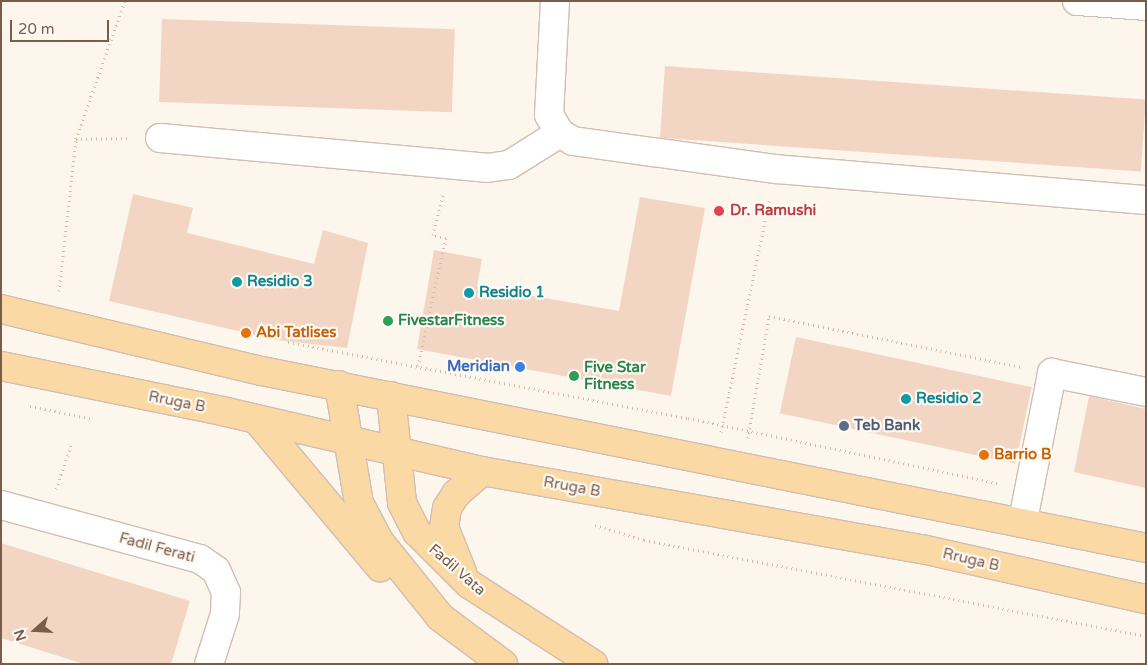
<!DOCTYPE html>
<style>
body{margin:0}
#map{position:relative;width:1147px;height:665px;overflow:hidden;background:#fdf6ec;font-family:"Varela Round",sans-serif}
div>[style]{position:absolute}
.building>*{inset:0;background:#f3d5c3;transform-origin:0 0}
.path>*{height:3px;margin-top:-1.5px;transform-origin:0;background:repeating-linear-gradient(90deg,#d9b8a5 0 1px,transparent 0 5px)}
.roads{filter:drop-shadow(1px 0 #d1beb0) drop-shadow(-1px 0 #d1beb0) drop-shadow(0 1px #d1beb0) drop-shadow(0 -1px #d1beb0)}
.minor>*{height:28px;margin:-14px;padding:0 14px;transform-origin:14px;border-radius:14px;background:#fff}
.major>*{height:28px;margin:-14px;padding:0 14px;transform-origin:14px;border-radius:14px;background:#fbd9a5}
.dots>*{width:14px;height:14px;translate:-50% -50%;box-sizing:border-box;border:2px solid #fffaf3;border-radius:50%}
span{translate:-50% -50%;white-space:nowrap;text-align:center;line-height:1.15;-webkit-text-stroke:4.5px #fffaf3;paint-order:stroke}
.health-label{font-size:15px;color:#be3a42;font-weight:700}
.left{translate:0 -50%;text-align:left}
.culture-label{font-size:15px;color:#0d838f;font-weight:700}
.leisure-label{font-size:15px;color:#27864d;font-weight:700}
.food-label{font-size:15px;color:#c56008;font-weight:700}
.shop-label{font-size:15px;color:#366cbe;font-weight:700}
.right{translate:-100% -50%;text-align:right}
.street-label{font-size:15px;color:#7a5c4d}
.service-label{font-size:15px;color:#4e5e75;font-weight:700}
.frame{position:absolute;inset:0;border:2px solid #7a5c4d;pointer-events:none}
.north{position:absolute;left:10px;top:605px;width:50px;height:50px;-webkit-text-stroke:4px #fffaf3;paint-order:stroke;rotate:251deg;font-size:14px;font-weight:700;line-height:20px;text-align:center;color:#7a5c4d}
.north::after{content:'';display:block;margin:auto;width:18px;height:22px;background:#7a5c4d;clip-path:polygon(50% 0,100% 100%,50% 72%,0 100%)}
.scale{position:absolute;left:10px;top:20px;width:99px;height:22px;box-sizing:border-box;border:2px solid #7a5c4d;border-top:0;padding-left:6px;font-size:15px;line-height:18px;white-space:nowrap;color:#7a5c4d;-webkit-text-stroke:4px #fffaf3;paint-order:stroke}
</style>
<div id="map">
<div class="building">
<i style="left:162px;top:19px;width:293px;height:83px;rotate:2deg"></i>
<i style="left:665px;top:66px;width:482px;height:72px;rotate:4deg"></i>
<i style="clip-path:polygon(133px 194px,193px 208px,187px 233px,314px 264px,323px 230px,368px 243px,347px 348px,277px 340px,109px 301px)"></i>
<i style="clip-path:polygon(640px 197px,705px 208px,671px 396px,417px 349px,434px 250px,482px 259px,477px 286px,619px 311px)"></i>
<i style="left:796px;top:337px;width:241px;height:78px;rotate:12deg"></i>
<i style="clip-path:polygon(1089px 396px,1146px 409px,1146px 488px,1074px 472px)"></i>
<i style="clip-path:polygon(1px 543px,190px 601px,171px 664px,84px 664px,1px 638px)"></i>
</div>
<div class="path">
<i style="left:76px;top:139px;width:54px;rotate:-1.1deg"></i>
<i style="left:59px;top:291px;width:153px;rotate:-83.6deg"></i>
<i style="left:76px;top:139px;width:146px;rotate:-70.5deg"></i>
<i style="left:288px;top:342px;width:407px;rotate:10.8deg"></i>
<i style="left:688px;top:418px;width:319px;rotate:11.9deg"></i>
<i style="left:418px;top:366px;width:131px;rotate:-77.7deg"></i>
<i style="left:446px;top:238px;width:13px;rotate:-167deg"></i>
<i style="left:433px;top:235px;width:42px;rotate:-76.3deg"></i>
<i style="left:30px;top:406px;width:64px;rotate:11.7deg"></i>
<i style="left:721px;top:432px;width:239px;rotate:-78.2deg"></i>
<i style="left:748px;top:438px;width:124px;rotate:-80.2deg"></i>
<i style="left:769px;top:316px;width:258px;rotate:11.4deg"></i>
<i style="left:56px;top:489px;width:49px;rotate:-70.8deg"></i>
<i style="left:595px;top:525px;width:51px;rotate:17deg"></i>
<i style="left:644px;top:540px;width:511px;rotate:10.83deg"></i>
</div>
<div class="roads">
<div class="minor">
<i style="left:555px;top:1px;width:114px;rotate:93deg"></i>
<i style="left:549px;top:115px;width:21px;rotate:59deg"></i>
<i style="left:560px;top:133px;width:15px;rotate:32deg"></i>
<i style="left:573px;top:141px;width:205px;rotate:7.9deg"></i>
<i style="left:776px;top:169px;width:371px;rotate:4.8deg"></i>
<i style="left:1077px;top:1px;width:69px;rotate:4.1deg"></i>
<i style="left:160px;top:138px;width:328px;rotate:5.2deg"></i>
<i style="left:487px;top:168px;width:22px;rotate:-8deg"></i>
<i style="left:509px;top:165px;width:60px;rotate:-32.1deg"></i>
<i style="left:1px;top:505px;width:206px;rotate:15.2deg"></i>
<i style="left:200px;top:559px;width:19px;rotate:35deg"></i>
<i style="left:216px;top:570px;width:24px;rotate:66deg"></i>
<i style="left:226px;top:592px;width:22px;rotate:93deg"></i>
<i style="left:225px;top:614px;width:52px;rotate:107.7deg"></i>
<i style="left:1023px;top:520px;width:150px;rotate:-78.8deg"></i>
<i style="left:1052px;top:373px;width:96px;rotate:11.4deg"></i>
</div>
<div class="major">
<i style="left:1px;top:309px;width:268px;rotate:13.4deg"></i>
<i style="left:262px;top:371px;width:902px;rotate:11.32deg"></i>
<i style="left:1px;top:366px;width:226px;rotate:11.5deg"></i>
<i style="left:222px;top:411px;width:267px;rotate:13deg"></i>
<i style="left:482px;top:471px;width:451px;rotate:10.1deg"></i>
<i style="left:926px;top:550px;width:225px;rotate:12.6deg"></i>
<i style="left:339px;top:385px;width:120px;rotate:80.4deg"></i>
<i style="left:359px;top:503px;width:43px;rotate:62.2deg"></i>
<i style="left:379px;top:541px;width:97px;rotate:51.2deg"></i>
<i style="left:440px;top:617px;width:79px;rotate:36.7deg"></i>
<i style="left:391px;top:396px;width:108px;rotate:84.1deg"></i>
<i style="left:402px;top:503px;width:33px;rotate:63deg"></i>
<i style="left:417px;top:532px;width:74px;rotate:45deg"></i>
<i style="left:469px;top:584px;width:148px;rotate:32.8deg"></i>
<i style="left:257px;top:420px;width:192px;rotate:50.1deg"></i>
<i style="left:462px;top:572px;width:48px;rotate:-111.8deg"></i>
<i style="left:444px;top:527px;width:19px;rotate:-81deg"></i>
<i style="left:447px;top:508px;width:17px;rotate:-57deg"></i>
<i style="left:456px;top:494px;width:35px;rotate:-41deg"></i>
</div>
</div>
<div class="dots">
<i style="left:719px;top:211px;background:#e0444e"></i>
<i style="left:237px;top:282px;background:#0f9aa8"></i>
<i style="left:469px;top:293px;background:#0f9aa8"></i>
<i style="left:388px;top:321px;background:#2e9e5b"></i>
<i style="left:246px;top:333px;background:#e8710a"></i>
<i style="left:520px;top:367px;background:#3f7fe0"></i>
<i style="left:574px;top:376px;background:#2e9e5b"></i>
<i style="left:906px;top:399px;background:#0f9aa8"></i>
<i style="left:844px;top:426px;background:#5c6f8a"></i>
<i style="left:984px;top:455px;background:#e8710a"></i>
</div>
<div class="health-label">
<span class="left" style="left:730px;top:211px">Dr. Ramushi</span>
</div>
<div class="culture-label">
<span class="left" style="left:247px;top:282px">Residio 3</span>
<span class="left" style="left:479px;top:293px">Residio 1</span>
<span class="left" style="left:916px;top:399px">Residio 2</span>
</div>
<div class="leisure-label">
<span class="left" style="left:398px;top:321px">FivestarFitness</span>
<span class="left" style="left:584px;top:376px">Five Star<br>Fitness</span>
</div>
<div class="food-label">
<span class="left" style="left:256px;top:333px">Abi Tatlises</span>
<span class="left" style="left:994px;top:455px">Barrio B</span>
</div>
<div class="shop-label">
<span class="right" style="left:510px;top:367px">Meridian</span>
</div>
<div class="street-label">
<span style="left:177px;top:402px;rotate:11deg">Rruga B</span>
<span style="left:572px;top:487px;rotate:10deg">Rruga B</span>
<span style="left:157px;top:548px;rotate:15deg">Fadil Ferati</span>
<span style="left:971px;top:560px;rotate:13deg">Rruga B</span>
<span style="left:457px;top:570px;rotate:41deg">Fadil Vata</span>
</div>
<div class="service-label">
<span class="left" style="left:854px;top:426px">Teb Bank</span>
</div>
<div class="frame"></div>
<div class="north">N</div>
<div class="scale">20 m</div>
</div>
